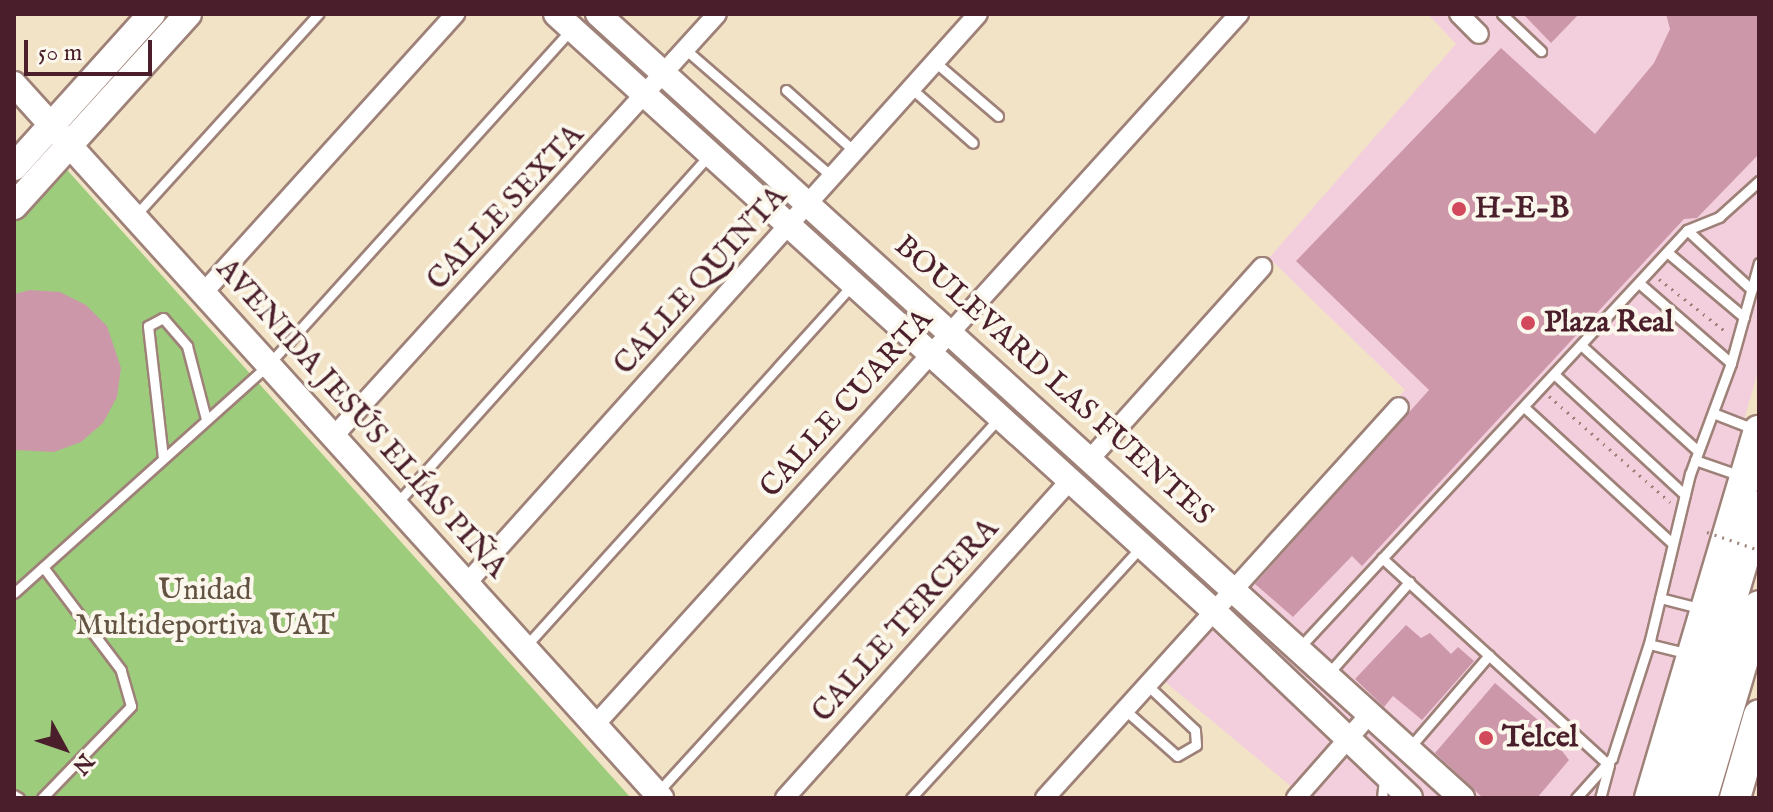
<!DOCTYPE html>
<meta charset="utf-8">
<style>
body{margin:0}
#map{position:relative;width:1773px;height:812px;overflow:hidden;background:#f2e3c6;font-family:"IM FELL English",serif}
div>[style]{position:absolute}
.built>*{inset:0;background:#f3cfde}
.green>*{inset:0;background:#9dcd7c}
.building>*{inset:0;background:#cd97aa}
.path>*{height:3px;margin-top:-1.5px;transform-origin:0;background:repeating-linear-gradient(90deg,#9e8178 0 2px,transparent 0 8px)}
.roads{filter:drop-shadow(2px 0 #9e8178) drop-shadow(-2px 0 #9e8178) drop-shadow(0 2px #9e8178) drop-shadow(0 -2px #9e8178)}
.service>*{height:9px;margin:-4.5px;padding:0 4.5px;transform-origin:4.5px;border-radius:4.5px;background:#fff}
.minor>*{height:18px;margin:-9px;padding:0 9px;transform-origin:9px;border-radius:9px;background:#fff}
.tertiary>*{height:24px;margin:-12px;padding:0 12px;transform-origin:12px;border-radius:12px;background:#fff}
.secondary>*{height:26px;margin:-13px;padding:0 13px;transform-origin:13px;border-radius:13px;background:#fff}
.primary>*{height:30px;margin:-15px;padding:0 15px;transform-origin:15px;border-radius:15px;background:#fff}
.path-bridge>*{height:3px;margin-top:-1.5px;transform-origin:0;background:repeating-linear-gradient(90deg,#9e8178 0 2px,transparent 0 8px)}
.dots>*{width:22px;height:22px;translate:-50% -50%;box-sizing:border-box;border:4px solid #fbf7ec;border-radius:50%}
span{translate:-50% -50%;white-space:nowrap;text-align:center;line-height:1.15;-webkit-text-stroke:8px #fbf7ec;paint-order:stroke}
.street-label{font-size:30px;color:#4a1f2b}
.poi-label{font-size:30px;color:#4a1f2b;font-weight:700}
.left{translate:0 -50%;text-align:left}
.park-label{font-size:30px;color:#635343}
.frame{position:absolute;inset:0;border:16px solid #4a1f2b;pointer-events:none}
.north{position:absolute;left:24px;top:708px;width:80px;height:80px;-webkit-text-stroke:6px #fbf7ec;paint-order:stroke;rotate:130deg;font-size:22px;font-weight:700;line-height:32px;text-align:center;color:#4a1f2b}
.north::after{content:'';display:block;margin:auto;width:28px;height:36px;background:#4a1f2b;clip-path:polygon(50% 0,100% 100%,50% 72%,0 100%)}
.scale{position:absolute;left:24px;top:40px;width:128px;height:36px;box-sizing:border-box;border:4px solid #4a1f2b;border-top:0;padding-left:10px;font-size:24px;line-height:28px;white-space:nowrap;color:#4a1f2b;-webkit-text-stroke:6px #fbf7ec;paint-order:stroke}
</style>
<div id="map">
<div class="built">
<i style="clip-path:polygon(1428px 14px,1759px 14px,1759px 368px,1635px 798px,1305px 798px,1164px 681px,1234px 575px,1405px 390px,1269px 258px,1456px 44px)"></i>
</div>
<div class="green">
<i style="clip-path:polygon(60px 162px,631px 798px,14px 798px,14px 213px)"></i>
</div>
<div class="building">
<i style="clip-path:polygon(1523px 14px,1579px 14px,1551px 43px)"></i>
<i style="clip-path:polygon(1666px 14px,1759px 14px,1759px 154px,1697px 218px,1684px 219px,1362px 566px,1352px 556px,1293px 617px,1255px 584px,1429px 390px,1296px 261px,1501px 48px,1595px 134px,1654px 63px,1670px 29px)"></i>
<i style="clip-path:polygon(30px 290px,60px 292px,86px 305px,107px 326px,121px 368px,117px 397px,103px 423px,81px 442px,54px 452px,14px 450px,14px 294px)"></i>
<i style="clip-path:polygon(1406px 625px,1421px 638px,1430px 633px,1451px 654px,1458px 647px,1474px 661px,1422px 720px,1393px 696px,1384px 707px,1355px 679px)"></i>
<i style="clip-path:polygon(1495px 683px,1539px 721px,1569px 760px,1537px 798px,1483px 798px,1435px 753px)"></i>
</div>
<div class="path">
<i style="left:1659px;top:279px;width:84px;rotate:38.2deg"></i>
<i style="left:1549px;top:396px;width:161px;rotate:41.2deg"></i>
</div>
<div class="roads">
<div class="service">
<i style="left:1502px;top:14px;width:54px;rotate:43.5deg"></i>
<i style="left:685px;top:49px;width:194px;rotate:41deg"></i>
<i style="left:935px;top:62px;width:83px;rotate:40.6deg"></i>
<i style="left:912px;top:89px;width:81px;rotate:41.5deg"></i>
<i style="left:786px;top:90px;width:91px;rotate:41.9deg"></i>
<i style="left:135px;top:216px;width:273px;rotate:-47.8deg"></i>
<i style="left:1687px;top:230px;width:88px;rotate:42.7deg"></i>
<i style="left:1667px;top:252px;width:101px;rotate:40.2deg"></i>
<i style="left:1639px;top:283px;width:122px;rotate:41deg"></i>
<i style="left:1581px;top:345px;width:158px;rotate:42.2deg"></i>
<i style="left:1554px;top:374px;width:178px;rotate:42.7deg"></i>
<i style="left:1524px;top:407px;width:202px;rotate:42.6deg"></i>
<i style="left:1713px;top:413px;width:44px;rotate:21.3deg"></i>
<i style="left:163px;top:458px;width:133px;rotate:-96.5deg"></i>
<i style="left:148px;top:326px;width:17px;rotate:-28deg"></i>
<i style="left:163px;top:318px;width:37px;rotate:49deg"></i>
<i style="left:187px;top:346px;width:75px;rotate:75.4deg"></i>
<i style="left:1695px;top:460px;width:49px;rotate:19.2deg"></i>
<i style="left:397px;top:503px;width:469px;rotate:-48.1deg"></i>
<i style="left:1382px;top:558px;width:307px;rotate:42.4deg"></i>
<i style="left:1609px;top:765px;width:34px;rotate:105deg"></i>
<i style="left:14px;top:593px;width:341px;rotate:-41.9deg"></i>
<i style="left:268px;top:365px;width:450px;rotate:-47.9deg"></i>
<i style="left:1660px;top:598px;width:44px;rotate:14.3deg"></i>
<i style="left:1649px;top:644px;width:41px;rotate:14deg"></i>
<i style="left:525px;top:647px;width:489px;rotate:-47.9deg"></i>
<i style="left:1299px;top:648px;width:570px;rotate:-47.13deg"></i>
<i style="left:1687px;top:230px;width:35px;rotate:-22deg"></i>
<i style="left:1719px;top:217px;width:54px;rotate:-42deg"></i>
<i style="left:1328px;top:674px;width:123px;rotate:-48.6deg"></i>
<i style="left:1125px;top:710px;width:69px;rotate:41.5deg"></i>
<i style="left:1177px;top:756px;width:22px;rotate:-30deg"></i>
<i style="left:1196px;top:745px;width:15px;rotate:-94deg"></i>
<i style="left:1195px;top:730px;width:66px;rotate:-136.8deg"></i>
<i style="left:1410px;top:747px;width:121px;rotate:-49.3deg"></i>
<i style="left:657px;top:793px;width:509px;rotate:-47.63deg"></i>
<i style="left:14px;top:795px;width:6px;rotate:31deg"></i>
<i style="left:42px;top:798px;width:128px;rotate:-45.9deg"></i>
<i style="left:131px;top:706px;width:37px;rotate:-106deg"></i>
<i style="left:121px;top:670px;width:129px;rotate:-127.1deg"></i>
<i style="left:911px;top:798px;width:340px;rotate:-47.5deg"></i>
<i style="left:1382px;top:798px;width:20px;rotate:-84deg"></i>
<i style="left:1576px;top:798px;width:54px;rotate:-48deg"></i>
<i style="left:1612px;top:758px;width:124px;rotate:-72.1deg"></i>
<i style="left:1650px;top:640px;width:171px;rotate:-76.5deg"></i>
<i style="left:1690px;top:474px;width:118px;rotate:-69.7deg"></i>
<i style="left:1731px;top:363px;width:104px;rotate:-74.4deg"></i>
</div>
<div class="minor">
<i style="left:1459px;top:14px;width:28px;rotate:45deg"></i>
<i style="left:204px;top:292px;width:375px;rotate:-47.9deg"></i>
<i style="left:333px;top:437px;width:571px;rotate:-47.77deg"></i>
<i style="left:1090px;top:459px;width:258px;rotate:-48.1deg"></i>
<i style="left:466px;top:584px;width:766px;rotate:-48.07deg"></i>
<i style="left:594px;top:726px;width:961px;rotate:-47.83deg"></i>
<i style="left:785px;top:798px;width:425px;rotate:-48.1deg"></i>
<i style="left:1045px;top:798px;width:527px;rotate:-47.84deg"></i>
<i style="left:1296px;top:798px;width:111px;rotate:-48.7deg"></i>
</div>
<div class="tertiary">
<i style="left:556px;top:14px;width:890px;rotate:42.22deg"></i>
<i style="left:1215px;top:612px;width:269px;rotate:43.6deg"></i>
<i style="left:598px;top:14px;width:1167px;rotate:42.22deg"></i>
<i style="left:14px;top:84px;width:964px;rotate:47.82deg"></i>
</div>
<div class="secondary">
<i style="left:14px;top:167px;width:206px;rotate:-48deg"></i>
<i style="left:14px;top:206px;width:259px;rotate:-47.8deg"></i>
</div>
<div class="primary">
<i style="left:1650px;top:798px;width:383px;rotate:-73.5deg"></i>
<i style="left:1673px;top:798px;width:304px;rotate:-73.6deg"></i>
<i style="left:1702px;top:798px;width:200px;rotate:-73.5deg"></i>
<i style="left:1735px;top:798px;width:86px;rotate:-73.9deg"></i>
</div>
</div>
<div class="path-bridge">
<i style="left:1707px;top:532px;width:55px;rotate:19.1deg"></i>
</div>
<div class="dots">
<i style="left:1459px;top:209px;background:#d1495b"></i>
<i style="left:1528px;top:323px;background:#d1495b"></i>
<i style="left:1486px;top:738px;background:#d1495b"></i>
</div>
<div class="street-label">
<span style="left:506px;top:208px;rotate:-47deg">CALLE SEXTA</span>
<span style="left:701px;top:281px;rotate:-48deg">CALLE QUINTA</span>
<span style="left:1053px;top:381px;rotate:42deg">BOULEVARD LAS FUENTES</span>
<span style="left:847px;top:404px;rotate:-48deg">CALLE CUARTA</span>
<span style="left:361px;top:419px;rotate:48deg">AVENIDA JESÚS ELÍAS PIÑA</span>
<span style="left:906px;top:621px;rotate:-48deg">CALLE TERCERA</span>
</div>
<div class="poi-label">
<span class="left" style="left:1475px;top:209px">H-E-B</span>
<span class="left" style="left:1544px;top:323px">Plaza Real</span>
<span class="left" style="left:1502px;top:738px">Telcel</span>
</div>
<div class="park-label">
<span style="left:205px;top:608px">Unidad<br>Multideportiva UAT</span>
</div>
<div class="frame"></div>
<div class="north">N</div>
<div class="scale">50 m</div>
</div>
